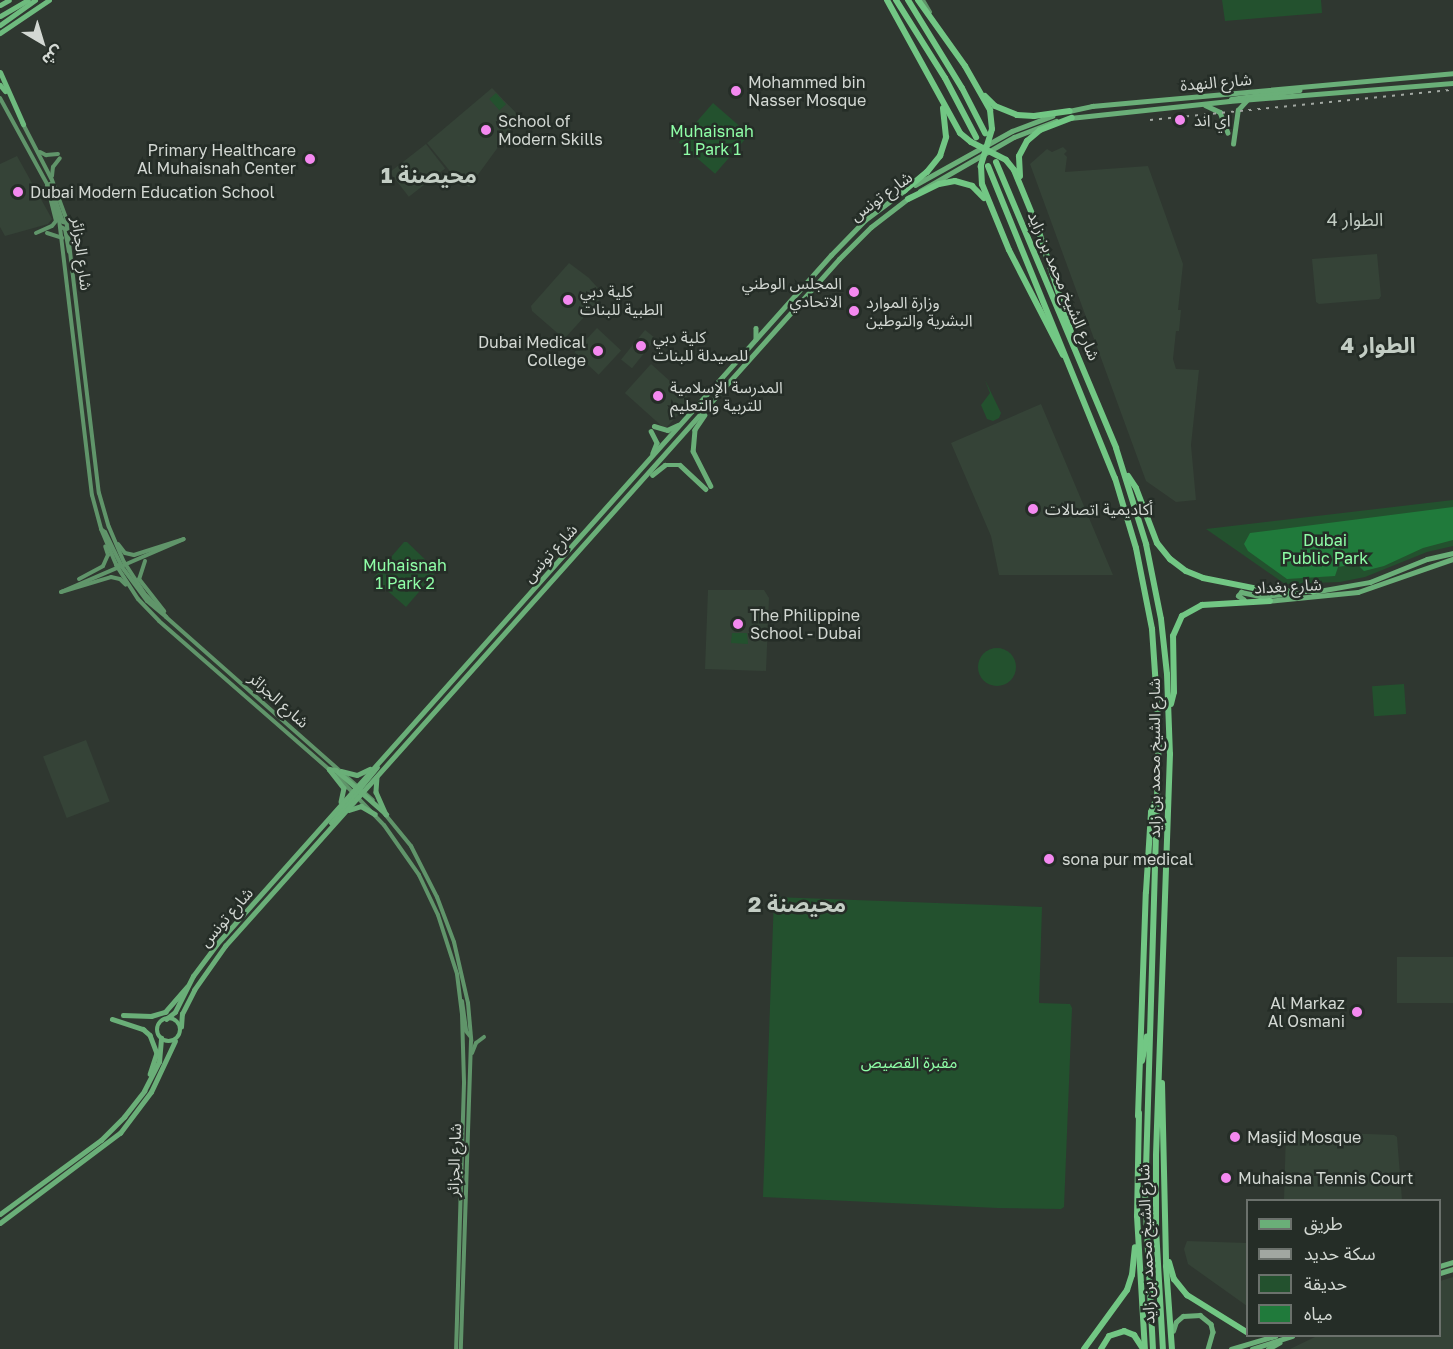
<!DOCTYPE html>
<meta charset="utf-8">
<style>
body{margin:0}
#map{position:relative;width:1453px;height:1349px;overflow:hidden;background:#2f3730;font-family:"Golos Text","Noto Sans Arabic",sans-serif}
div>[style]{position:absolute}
.built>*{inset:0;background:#354337;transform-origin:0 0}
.green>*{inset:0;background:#23512e;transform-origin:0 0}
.round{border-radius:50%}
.water>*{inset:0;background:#207a3b}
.secondary>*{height:4px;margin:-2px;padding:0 2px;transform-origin:2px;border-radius:2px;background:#60956a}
.primary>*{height:4.5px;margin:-2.25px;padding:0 2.25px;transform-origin:2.25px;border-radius:2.25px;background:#6aaf78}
.primary>.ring{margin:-2.25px;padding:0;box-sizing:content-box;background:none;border:4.5px solid #6aaf78;border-radius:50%}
.trunk>*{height:5px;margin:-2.5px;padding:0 2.5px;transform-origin:2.5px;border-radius:2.5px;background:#6ebb7e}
.motorway>*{height:6px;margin:-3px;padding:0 3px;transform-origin:3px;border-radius:3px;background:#72c784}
.rail>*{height:1.5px;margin-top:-0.75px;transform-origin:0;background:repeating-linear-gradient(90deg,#a1a7a1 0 3px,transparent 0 9px)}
.dots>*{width:16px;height:16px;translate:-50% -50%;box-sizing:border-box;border:3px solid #252d27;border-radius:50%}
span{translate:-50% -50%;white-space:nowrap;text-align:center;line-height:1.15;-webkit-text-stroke:5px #252d27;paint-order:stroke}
.poi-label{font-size:16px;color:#d3d8d3}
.left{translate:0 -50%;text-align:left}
.right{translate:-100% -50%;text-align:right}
.street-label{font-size:16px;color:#d3d8d3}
.park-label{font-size:16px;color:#8ffea7}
.neighbourhood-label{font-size:18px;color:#c3cdc4}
.district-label{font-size:22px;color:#c3cdc4;font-weight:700}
.legend{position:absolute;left:1246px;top:1199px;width:195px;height:138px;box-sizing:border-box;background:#252d27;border:2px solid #6b716c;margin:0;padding:8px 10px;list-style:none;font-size:18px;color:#d3d8d3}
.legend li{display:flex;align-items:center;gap:12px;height:30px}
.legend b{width:30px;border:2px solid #6b716c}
.north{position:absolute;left:12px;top:12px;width:60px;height:60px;-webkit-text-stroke:4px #252d27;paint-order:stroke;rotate:142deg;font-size:16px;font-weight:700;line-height:24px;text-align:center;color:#d3d8d3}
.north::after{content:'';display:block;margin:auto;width:21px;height:27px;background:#d3d8d3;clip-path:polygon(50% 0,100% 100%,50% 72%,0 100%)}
</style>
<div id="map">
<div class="built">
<i style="clip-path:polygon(492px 88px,520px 117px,469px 187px,453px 175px,427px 143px)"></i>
<i style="left:426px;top:144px;width:31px;height:46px;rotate:52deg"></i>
<i style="clip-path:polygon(1063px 147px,1067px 151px,1064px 154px,1067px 157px,1065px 172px,1148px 166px,1183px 264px,1178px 310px,1181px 310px,1179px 331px,1176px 331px,1173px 359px,1176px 369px,1199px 370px,1191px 445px,1196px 500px,1176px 502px,1146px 481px,1030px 164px,1047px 149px,1052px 152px)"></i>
<i style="clip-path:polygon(17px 156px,52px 219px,48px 224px,5px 236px,0 227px,0 164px)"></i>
<i style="clip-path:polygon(1377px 254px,1381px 296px,1379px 299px,1319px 304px,1316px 302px,1312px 259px)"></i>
<i style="clip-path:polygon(569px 263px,589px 278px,604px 295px,566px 337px,562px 337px,532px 311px,531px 306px)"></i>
<i style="left:597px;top:328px;width:33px;height:33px;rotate:43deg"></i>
<i style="left:645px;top:330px;width:14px;height:38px;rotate:39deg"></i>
<i style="left:651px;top:364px;width:54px;height:39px;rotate:42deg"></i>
<i style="clip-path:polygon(1041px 404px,1113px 575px,999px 575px,991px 536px,951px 443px)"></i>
<i style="clip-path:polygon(708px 590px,764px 590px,769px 598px,766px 671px,705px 669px)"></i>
<i style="left:86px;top:740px;width:66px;height:46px;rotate:69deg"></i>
<i style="left:1453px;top:957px;width:46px;height:56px;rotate:90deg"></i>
<i style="clip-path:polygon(1286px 1131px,1394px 1135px,1397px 1137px,1402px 1200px,1284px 1200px)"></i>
<i style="clip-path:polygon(1187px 1241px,1247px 1243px,1247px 1306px,1188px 1264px,1184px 1249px)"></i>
<i style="clip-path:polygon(1453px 1277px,1453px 1349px,1290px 1349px,1317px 1336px,1440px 1336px,1440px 1281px)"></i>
</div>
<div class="green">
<i style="clip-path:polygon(1222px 0,1321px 0,1322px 13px,1225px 21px)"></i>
<i style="left:496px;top:93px;width:15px;height:9px;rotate:48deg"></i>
<i style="left:713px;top:103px;width:48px;height:52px;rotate:41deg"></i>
<i style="clip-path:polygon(985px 380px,1001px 413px,999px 418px,993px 421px,987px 419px,981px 405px,990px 393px)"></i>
<i style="clip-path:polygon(1453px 500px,1453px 546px,1427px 552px,1365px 577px,1340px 582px,1285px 584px,1206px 529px)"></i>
<i style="clip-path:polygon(404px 542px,407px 542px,437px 571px,406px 607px,373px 578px)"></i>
<i style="clip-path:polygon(732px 633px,747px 633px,748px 644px,731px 643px)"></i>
<i class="round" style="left:978px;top:648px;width:38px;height:38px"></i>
<i style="left:1404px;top:684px;width:30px;height:32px;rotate:86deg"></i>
<i style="clip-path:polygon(774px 897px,1042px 907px,1039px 1003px,1070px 1004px,1072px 1008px,1064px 1207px,1061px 1209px,998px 1208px,763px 1197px)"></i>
</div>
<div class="water">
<i style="clip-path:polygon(1453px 507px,1453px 540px,1423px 548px,1384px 566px,1364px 571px,1357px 564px,1338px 567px,1335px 576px,1287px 579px,1248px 551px,1244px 544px,1250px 533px)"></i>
</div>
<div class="secondary">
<i style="left:923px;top:0;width:14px;rotate:60deg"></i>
<i style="left:0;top:98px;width:98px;rotate:61.3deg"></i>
<i style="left:47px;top:184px;width:37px;rotate:71deg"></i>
<i style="left:59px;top:219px;width:278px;rotate:83.2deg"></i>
<i style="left:92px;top:495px;width:35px;rotate:75deg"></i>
<i style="left:101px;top:529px;width:39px;rotate:67deg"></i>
<i style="left:116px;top:565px;width:40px;rotate:57.1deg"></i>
<i style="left:138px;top:599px;width:30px;rotate:46deg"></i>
<i style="left:159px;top:621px;width:227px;rotate:41.1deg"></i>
<i style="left:22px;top:122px;width:65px;rotate:62.7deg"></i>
<i style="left:52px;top:180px;width:40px;rotate:69.8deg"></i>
<i style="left:66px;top:218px;width:277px;rotate:83.2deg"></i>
<i style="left:99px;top:493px;width:35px;rotate:74deg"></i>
<i style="left:109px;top:527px;width:38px;rotate:67deg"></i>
<i style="left:124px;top:562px;width:37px;rotate:57deg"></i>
<i style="left:144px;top:593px;width:33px;rotate:47deg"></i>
<i style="left:166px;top:617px;width:276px;rotate:41.5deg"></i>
<i style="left:40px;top:152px;width:7px;rotate:27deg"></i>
<i style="left:46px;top:155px;width:12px;rotate:-5deg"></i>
<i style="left:52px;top:176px;width:9px;rotate:-84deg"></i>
<i style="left:53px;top:167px;width:11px;rotate:-52deg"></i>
<i style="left:50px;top:184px;width:40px;rotate:71.1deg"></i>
<i style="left:63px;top:222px;width:4px;rotate:14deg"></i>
<i style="left:61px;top:227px;width:4px;rotate:27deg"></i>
<i style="left:65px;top:229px;width:23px;rotate:80deg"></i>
<i style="left:36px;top:233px;width:17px;rotate:-24deg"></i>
<i style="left:52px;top:226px;width:6px;rotate:-51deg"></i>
<i style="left:56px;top:221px;width:37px;rotate:-104deg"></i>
<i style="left:47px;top:233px;width:16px;rotate:18deg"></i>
<i style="left:101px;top:529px;width:5px;rotate:37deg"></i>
<i style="left:105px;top:532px;width:37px;rotate:64deg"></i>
<i style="left:118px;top:544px;width:11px;rotate:52deg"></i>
<i style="left:125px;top:553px;width:9px;rotate:13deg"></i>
<i style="left:134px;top:555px;width:52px;rotate:-17.7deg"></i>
<i style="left:145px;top:561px;width:19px;rotate:108deg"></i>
<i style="left:139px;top:579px;width:41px;rotate:52deg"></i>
<i style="left:117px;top:565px;width:5px;rotate:22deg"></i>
<i style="left:122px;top:567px;width:42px;rotate:53.7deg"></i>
<i style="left:147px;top:601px;width:25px;rotate:40deg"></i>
<i style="left:124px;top:565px;width:65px;rotate:-23.4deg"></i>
<i style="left:79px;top:579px;width:27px;rotate:-28deg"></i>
<i style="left:103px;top:566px;width:12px;rotate:-66deg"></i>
<i style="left:108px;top:555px;width:9px;rotate:-108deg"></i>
<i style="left:61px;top:592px;width:52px;rotate:-16.7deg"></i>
<i style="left:111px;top:577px;width:9px;rotate:13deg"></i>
<i style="left:120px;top:579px;width:8px;rotate:45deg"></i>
<i style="left:61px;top:592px;width:63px;rotate:-23.3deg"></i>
<i style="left:336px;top:775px;width:69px;rotate:46.2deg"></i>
<i style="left:384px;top:825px;width:61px;rotate:55deg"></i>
<i style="left:419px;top:875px;width:44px;rotate:64.6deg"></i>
<i style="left:438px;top:915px;width:62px;rotate:72.1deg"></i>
<i style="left:457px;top:974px;width:40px;rotate:82.9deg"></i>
<i style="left:462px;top:1014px;width:69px;rotate:88.3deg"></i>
<i style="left:464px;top:1083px;width:266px;rotate:91.7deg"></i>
<i style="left:384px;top:813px;width:43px;rotate:50.7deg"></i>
<i style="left:411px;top:846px;width:57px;rotate:63deg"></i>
<i style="left:437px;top:897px;width:48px;rotate:69.3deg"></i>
<i style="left:454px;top:942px;width:63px;rotate:77.1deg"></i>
<i style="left:468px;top:1003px;width:38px;rotate:85deg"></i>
<i style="left:471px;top:1041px;width:308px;rotate:91.9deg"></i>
<i style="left:462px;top:1001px;width:30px;rotate:82deg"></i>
<i style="left:466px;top:1031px;width:6px;rotate:51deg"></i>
<i style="left:472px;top:1053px;width:11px;rotate:-68deg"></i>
<i style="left:476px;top:1043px;width:10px;rotate:-37deg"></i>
</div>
<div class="primary">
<i style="left:1231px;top:99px;width:69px;rotate:-7.5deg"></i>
<i style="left:1205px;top:105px;width:17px;rotate:25deg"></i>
<i style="left:1220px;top:112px;width:22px;rotate:69deg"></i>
<i style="left:1069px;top:111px;width:24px;rotate:-12deg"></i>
<i style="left:1092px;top:106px;width:363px;rotate:-5.2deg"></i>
<i style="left:1070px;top:118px;width:160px;rotate:-6.1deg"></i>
<i style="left:1229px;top:101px;width:225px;rotate:-4.6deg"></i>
<i style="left:1233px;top:144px;width:34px;rotate:-82deg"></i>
<i style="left:1238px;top:110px;width:13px;rotate:-48deg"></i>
<i style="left:915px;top:185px;width:111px;rotate:-29.1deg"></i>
<i style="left:1012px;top:131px;width:43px;rotate:-20.6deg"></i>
<i style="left:920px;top:191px;width:108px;rotate:-29.9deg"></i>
<i style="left:1014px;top:137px;width:45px;rotate:-20.9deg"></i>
<i style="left:756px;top:328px;width:11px;rotate:90deg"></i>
<i style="left:705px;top:415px;width:18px;rotate:124deg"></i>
<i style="left:695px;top:430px;width:21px;rotate:95deg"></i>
<i style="left:693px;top:451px;width:39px;rotate:63deg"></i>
<i style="left:654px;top:426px;width:14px;rotate:17deg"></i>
<i style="left:667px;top:430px;width:12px;rotate:-24deg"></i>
<i style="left:651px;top:431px;width:13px;rotate:63deg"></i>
<i style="left:657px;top:443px;width:11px;rotate:112deg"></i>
<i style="left:652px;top:475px;width:16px;rotate:-38deg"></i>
<i style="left:665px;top:465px;width:15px"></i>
<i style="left:680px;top:465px;width:35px;rotate:43deg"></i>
<i style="left:1313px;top:592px;width:58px;rotate:-10deg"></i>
<i style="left:1370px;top:582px;width:61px;rotate:-22deg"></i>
<i style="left:1427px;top:559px;width:27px;rotate:-13deg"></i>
<i style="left:1244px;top:600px;width:7px;rotate:-146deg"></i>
<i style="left:1238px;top:596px;width:5px;rotate:-53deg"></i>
<i style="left:1241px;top:592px;width:19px;rotate:12deg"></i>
<i style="left:1260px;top:596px;width:39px;rotate:-4deg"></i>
<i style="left:1267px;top:601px;width:91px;rotate:-5.6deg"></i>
<i style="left:1358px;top:592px;width:101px;rotate:-19.2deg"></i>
<i style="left:329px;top:769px;width:7px;rotate:8deg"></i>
<i style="left:336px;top:770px;width:67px;rotate:41.3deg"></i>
<i style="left:329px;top:769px;width:24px;rotate:52deg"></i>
<i style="left:344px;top:788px;width:14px;rotate:102deg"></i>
<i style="left:341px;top:771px;width:16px;rotate:14deg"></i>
<i style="left:357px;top:775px;width:14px;rotate:-25deg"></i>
<i style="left:377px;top:777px;width:15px;rotate:94deg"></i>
<i style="left:376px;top:792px;width:24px;rotate:66deg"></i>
<i style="left:349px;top:810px;width:13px;rotate:-18deg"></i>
<i style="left:361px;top:806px;width:16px;rotate:30deg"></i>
<i style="left:331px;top:823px;width:72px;rotate:-50.6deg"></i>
<i style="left:123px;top:1015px;width:28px;rotate:2deg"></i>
<i style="left:151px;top:1016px;width:15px;rotate:-16deg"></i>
<i style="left:165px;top:1012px;width:33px;rotate:-49deg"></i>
<i class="ring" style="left:157px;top:1018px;width:19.5px;height:19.5px"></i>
<i style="left:112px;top:1019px;width:33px;rotate:18deg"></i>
<i style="left:143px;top:1029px;width:9px;rotate:41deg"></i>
<i style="left:150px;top:1035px;width:19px;rotate:69deg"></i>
<i style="left:157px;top:1053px;width:22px;rotate:108deg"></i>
<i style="left:166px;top:1019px;width:11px;rotate:-38deg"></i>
<i style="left:175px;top:1012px;width:40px;rotate:-63.4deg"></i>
<i style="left:193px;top:976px;width:39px;rotate:-53deg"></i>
<i style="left:216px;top:945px;width:924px;rotate:-48.29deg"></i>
<i style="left:831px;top:255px;width:49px;rotate:-45.8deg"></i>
<i style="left:865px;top:220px;width:50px;rotate:-36.9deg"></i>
<i style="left:181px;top:1027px;width:13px;rotate:-86deg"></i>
<i style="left:182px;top:1014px;width:27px;rotate:-63deg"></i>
<i style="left:194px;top:990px;width:54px;rotate:-54.8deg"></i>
<i style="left:225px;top:946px;width:921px;rotate:-48.21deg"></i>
<i style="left:839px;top:259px;width:45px;rotate:-45deg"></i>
<i style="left:871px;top:227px;width:49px;rotate:-37.6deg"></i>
<i style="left:0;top:1214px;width:125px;rotate:-36.2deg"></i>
<i style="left:101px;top:1140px;width:33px;rotate:-45deg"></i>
<i style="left:124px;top:1117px;width:33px;rotate:-52deg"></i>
<i style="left:144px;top:1091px;width:33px;rotate:-63deg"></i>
<i style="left:159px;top:1062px;width:24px;rotate:-85deg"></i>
<i style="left:0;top:1223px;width:150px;rotate:-36.9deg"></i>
<i style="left:120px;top:1133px;width:51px;rotate:-52.9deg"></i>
<i style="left:151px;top:1092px;width:56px;rotate:-64.8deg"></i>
<i style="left:1440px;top:1266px;width:14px;rotate:-17deg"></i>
<i style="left:1440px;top:1273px;width:14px;rotate:-17deg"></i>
<i style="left:1173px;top:1331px;width:9px;rotate:-72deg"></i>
<i style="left:1176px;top:1322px;width:9px;rotate:-41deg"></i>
<i style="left:1183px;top:1316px;width:17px;rotate:-3deg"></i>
<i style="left:1200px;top:1315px;width:14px;rotate:39deg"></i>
<i style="left:1211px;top:1324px;width:8px;rotate:76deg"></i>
<i style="left:1213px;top:1332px;width:18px;rotate:106deg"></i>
<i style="left:1231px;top:1349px;width:46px;rotate:-16.5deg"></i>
<i style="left:1252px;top:1349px;width:42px;rotate:-18deg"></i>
<i style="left:1268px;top:1349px;width:13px;rotate:-29deg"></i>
</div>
<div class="trunk">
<i style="left:0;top:5px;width:10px;rotate:-29deg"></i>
<i style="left:0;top:16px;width:32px;rotate:-30deg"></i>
<i style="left:0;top:25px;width:43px;rotate:-35.5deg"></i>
<i style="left:0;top:33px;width:59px;rotate:-34deg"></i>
<i style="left:0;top:72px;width:57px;rotate:66.1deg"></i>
<i style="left:0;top:85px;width:8px;rotate:50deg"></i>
</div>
<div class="motorway">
<i style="left:887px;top:0;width:152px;rotate:61.2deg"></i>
<i style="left:960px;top:133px;width:14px;rotate:39deg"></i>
<i style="left:971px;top:142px;width:39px;rotate:27deg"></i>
<i style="left:1006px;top:160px;width:13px;rotate:51deg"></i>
<i style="left:1014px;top:170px;width:61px;rotate:67.7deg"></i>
<i style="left:1037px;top:226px;width:110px;rotate:72.1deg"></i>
<i style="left:896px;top:0;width:92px;rotate:57.9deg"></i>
<i style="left:945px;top:78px;width:67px;rotate:62.3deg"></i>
<i style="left:908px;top:0;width:103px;rotate:58.5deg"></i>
<i style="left:962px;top:88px;width:51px;rotate:62.9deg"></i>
<i style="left:918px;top:0;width:81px;rotate:54.5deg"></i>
<i style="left:965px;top:66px;width:51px;rotate:60.4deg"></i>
<i style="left:990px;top:110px;width:19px;rotate:84deg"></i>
<i style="left:992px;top:129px;width:39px;rotate:107deg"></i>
<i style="left:981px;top:166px;width:18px;rotate:87deg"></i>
<i style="left:982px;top:184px;width:71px;rotate:67.8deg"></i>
<i style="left:1009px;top:250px;width:118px;rotate:62.8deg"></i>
<i style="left:985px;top:96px;width:14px;rotate:45deg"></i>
<i style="left:995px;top:106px;width:24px;rotate:22deg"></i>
<i style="left:1017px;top:115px;width:17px;rotate:3deg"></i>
<i style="left:1034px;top:116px;width:36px;rotate:-8deg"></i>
<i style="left:996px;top:162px;width:310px;rotate:67.2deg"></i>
<i style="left:1116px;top:448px;width:101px;rotate:72.6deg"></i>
<i style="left:1146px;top:544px;width:76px;rotate:78.7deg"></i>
<i style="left:1161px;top:619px;width:55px;rotate:83.8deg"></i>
<i style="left:1167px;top:674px;width:80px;rotate:87.9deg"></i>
<i style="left:1170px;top:754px;width:402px;rotate:92deg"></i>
<i style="left:1156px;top:1156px;width:73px;rotate:90deg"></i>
<i style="left:1156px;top:1229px;width:120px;rotate:86.7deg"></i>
<i style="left:988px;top:166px;width:337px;rotate:67.9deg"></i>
<i style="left:1115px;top:478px;width:73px;rotate:73.3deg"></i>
<i style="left:1136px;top:548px;width:83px;rotate:78.8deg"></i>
<i style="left:1152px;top:629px;width:103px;rotate:86.1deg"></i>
<i style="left:1159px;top:732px;width:460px;rotate:91.7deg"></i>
<i style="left:1145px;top:1192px;width:157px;rotate:87.1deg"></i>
<i style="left:1020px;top:176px;width:20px;rotate:-93deg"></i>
<i style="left:1019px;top:156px;width:17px;rotate:-62deg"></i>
<i style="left:1027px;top:141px;width:17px;rotate:-40deg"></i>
<i style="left:1040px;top:130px;width:34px;rotate:-21deg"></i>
<i style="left:904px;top:191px;width:30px;rotate:-40deg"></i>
<i style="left:927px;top:172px;width:21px;rotate:-51deg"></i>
<i style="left:940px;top:156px;width:20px;rotate:-72deg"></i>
<i style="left:946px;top:137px;width:29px;rotate:-96deg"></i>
<i style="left:908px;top:199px;width:34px;rotate:-26deg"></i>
<i style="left:939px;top:184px;width:16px;rotate:-11deg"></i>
<i style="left:955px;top:181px;width:18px;rotate:16deg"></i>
<i style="left:972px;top:186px;width:17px;rotate:45deg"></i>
<i style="left:1128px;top:476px;width:14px;rotate:56deg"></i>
<i style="left:1136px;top:488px;width:59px;rotate:69.1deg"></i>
<i style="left:1157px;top:543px;width:21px;rotate:51deg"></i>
<i style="left:1170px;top:559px;width:20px;rotate:37deg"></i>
<i style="left:1186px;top:571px;width:18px;rotate:22deg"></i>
<i style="left:1203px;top:578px;width:66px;rotate:11.3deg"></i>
<i style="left:1268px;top:591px;width:46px"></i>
<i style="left:1171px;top:704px;width:12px;rotate:-76deg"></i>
<i style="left:1174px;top:692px;width:56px;rotate:-91deg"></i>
<i style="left:1173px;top:636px;width:22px;rotate:-66deg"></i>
<i style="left:1182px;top:616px;width:23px;rotate:-29deg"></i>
<i style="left:1202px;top:605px;width:68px;rotate:-3.4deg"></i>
<i style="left:1142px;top:1061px;width:25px;rotate:-79deg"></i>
<i style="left:1162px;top:1083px;width:183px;rotate:88.7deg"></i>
<i style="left:1166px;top:1266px;width:83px;rotate:85.9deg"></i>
<i style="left:1139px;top:1113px;width:103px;rotate:91.1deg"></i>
<i style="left:1137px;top:1216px;width:133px;rotate:86.6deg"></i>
<i style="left:1138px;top:1116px;width:224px;rotate:-88deg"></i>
<i style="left:1146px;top:892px;width:80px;rotate:-86.4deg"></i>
<i style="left:1151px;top:812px;width:15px;rotate:-67deg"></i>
<i style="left:1169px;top:1262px;width:18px;rotate:74deg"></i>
<i style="left:1174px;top:1279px;width:21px;rotate:51deg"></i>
<i style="left:1187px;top:1295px;width:72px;rotate:31.9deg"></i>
<i style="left:1084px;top:1349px;width:73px;rotate:-53.9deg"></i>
<i style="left:1127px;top:1290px;width:16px;rotate:-72deg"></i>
<i style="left:1132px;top:1275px;width:28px;rotate:-84deg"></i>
<i style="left:1101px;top:1349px;width:15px;rotate:-58deg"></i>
<i style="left:1109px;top:1336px;width:16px;rotate:-18deg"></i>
<i style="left:1124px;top:1331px;width:11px;rotate:22deg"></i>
<i style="left:1134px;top:1335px;width:17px;rotate:57deg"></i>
</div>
<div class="rail">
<i style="left:1150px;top:120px;width:304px;rotate:-5.7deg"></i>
</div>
<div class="dots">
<i style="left:736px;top:91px;background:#f489f0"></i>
<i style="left:1180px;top:120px;background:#f489f0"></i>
<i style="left:486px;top:130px;background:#f489f0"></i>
<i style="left:310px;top:159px;background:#f489f0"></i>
<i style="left:18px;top:192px;background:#f489f0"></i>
<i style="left:854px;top:292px;background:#f489f0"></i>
<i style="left:568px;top:300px;background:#f489f0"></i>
<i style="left:854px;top:311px;background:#f489f0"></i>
<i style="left:641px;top:346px;background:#f489f0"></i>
<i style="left:598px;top:351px;background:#f489f0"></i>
<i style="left:658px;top:396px;background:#f489f0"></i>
<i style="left:1033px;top:509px;background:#f489f0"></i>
<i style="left:738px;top:624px;background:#f489f0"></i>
<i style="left:1049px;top:859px;background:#f489f0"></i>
<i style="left:1357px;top:1012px;background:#f489f0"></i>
<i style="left:1235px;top:1137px;background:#f489f0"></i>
<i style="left:1226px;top:1178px;background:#f489f0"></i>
</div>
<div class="poi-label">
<span class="left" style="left:748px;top:91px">Mohammed bin<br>Nasser Mosque</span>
<span class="left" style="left:1194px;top:120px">اي اند</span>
<span class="left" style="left:498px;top:130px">School of<br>Modern Skills</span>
<span class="right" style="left:296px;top:159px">Primary Healthcare<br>Al Muhaisnah Center</span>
<span class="left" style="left:30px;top:192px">Dubai Modern Education School</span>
<span class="right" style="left:842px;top:292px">المجلس الوطني<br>الاتحادي</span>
<span class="left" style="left:580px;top:300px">كلية دبي<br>الطبية للبنات</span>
<span class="left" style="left:866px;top:311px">وزارة الموارد<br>البشرية والتوطين</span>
<span class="left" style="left:653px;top:346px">كلية دبي<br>للصيدلة للبنات</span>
<span class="right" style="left:586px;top:351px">Dubai Medical<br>College</span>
<span class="left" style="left:670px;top:396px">المدرسة الإسلامية<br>للتربية والتعليم</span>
<span class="left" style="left:1045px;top:509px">أكاديمية اتصالات</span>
<span class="left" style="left:750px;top:624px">The Philippine<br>School - Dubai</span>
<span class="left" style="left:1062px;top:859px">sona pur medical</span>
<span class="right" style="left:1345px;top:1012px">Al Markaz<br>Al Osmani</span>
<span class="left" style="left:1247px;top:1137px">Masjid Mosque</span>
<span class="left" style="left:1238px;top:1178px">Muhaisna Tennis Court</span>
</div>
<div class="street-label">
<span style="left:1216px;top:82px;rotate:-5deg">شارع النهدة</span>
<span style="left:881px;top:196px;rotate:-36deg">شارع تونس</span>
<span style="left:82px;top:254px;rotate:83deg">شارع الجزائر</span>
<span style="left:1064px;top:286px;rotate:67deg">شارع الشيخ محمد بن زايد</span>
<span style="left:550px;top:553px;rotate:-48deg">شارع تونس</span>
<span style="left:1288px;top:586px;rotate:-3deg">شارع بغداد</span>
<span style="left:279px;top:700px;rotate:42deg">شارع الجزائر</span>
<span style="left:1154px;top:758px;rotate:-90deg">شارع الشيخ محمد بن زايد</span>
<span style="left:226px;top:917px;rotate:-49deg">شارع تونس</span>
<span style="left:454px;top:1160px;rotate:-88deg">شارع الجزائر</span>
<span style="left:1146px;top:1244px;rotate:-92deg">شارع الشيخ محمد بن زايد</span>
</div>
<div class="park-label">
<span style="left:712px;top:140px">Muhaisnah<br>1 Park 1</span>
<span style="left:1325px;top:549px">Dubai<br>Public Park</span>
<span style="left:405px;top:574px">Muhaisnah<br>1 Park 2</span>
<span style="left:909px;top:1062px">مقبرة القصيص</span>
</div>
<div class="neighbourhood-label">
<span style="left:1355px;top:219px">الطوار 4</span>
</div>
<div class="district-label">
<span style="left:429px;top:175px">محيصنة 1</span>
<span style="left:1378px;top:345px">الطوار 4</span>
<span style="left:797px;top:904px">محيصنة 2</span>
</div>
<ul class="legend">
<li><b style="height:8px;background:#6aaf78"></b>طريق</li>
<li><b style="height:8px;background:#a1a7a1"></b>سكة حديد</li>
<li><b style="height:16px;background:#23512e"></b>حديقة</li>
<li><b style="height:16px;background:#207a3b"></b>مياه</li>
</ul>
<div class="north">ش</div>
</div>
